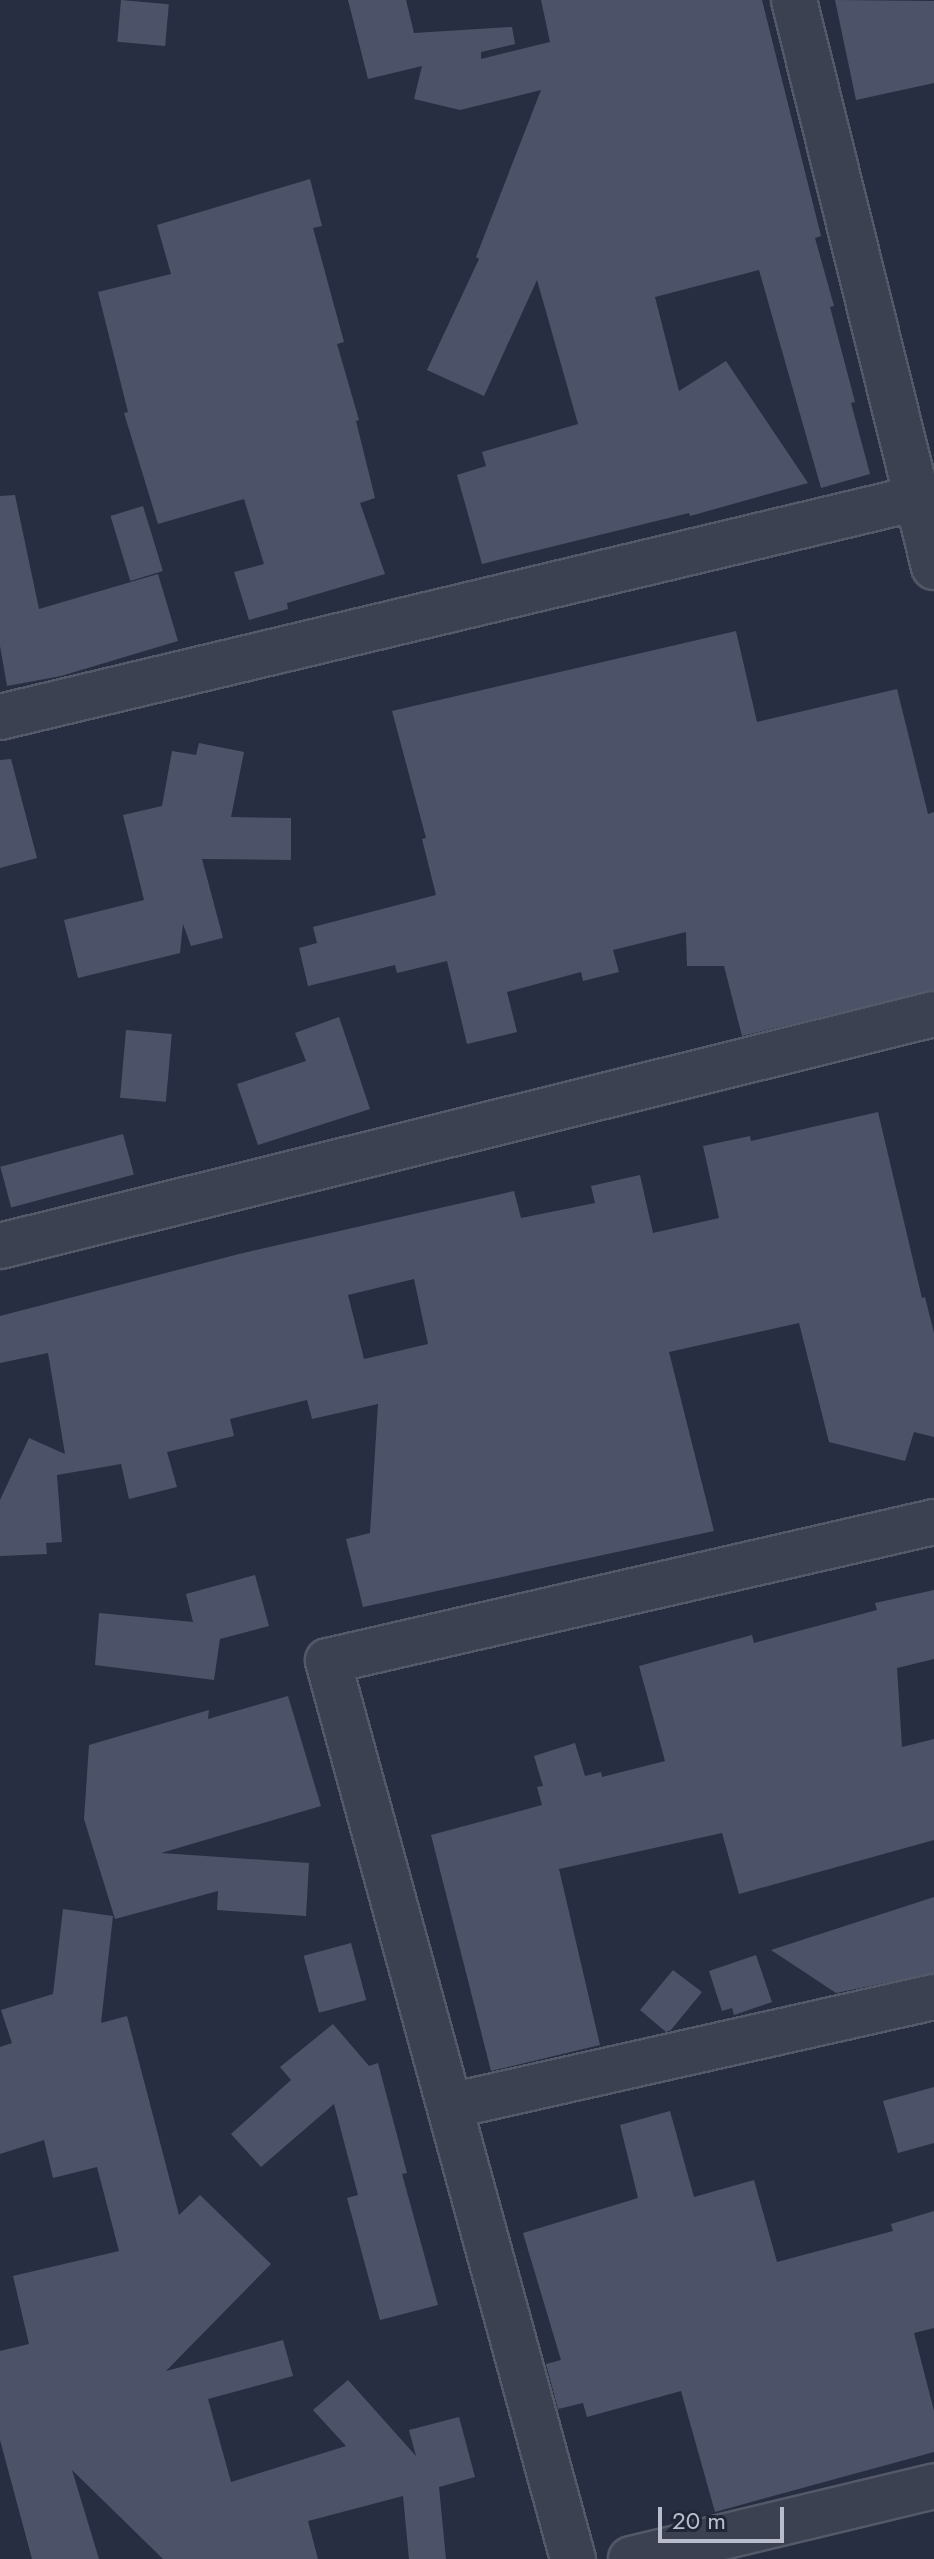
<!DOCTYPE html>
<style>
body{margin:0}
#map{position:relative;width:934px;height:2559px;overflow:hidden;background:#282e41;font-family:Jost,sans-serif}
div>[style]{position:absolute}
.building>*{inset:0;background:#4c5368;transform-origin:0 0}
.roads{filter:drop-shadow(2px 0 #545968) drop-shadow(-2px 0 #545968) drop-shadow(0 2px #545968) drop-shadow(0 -2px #545968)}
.minor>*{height:44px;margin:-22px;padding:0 22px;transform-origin:22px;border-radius:22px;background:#3c4151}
span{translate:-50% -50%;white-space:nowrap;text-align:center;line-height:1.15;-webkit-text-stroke:6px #212636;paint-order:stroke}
.scale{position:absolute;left:658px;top:2507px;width:126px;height:36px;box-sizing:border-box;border:4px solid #b9bdcb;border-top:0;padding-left:10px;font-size:24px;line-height:28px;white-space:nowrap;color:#b9bdcb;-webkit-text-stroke:6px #212636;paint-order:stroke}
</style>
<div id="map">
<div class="building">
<i style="left:121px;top:0;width:48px;height:42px;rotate:5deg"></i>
<i style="clip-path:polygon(348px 0,406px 0,414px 33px,512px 27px,515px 44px,481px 52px,481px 59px,550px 42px,541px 0,762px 0,821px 236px,815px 238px,834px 306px,830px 307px,855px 402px,851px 403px,870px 474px,821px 488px,759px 270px,655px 297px,679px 391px,726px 361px,808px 483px,690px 516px,689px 513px,482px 564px,457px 475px,486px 466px,482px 452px,578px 424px,537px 280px,484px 396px,427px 370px,479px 259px,476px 257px,541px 90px,460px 110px,414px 99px,422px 66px,368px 79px)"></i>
<i style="clip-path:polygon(835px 0,934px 1px,934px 83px,856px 100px)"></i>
<i style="clip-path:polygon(310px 179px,322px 226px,313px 228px,344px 342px,337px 344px,359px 420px,356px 421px,375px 498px,360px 503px,385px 574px,287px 603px,288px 609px,249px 620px,234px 572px,264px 564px,244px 499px,158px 524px,124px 413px,128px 412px,98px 292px,171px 274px,157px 225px)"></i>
<i style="clip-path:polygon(15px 495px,39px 609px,158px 574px,178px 641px,61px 676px,7px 686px,0 646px,0 496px)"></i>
<i style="left:143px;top:506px;width:68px;height:34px;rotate:73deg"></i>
<i style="clip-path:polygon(736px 631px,757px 722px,897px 689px,928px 814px,934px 812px,934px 990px,742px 1036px,724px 966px,687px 966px,686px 932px,613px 950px,619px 972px,583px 981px,581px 972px,507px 992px,517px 1032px,467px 1044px,447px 961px,397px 973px,395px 965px,308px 986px,299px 948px,317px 943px,313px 927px,436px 895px,422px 839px,426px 838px,392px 711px)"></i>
<i style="clip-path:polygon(199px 743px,244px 752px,231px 817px,291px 818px,291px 860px,202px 859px,223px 938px,191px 946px,183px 924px,180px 953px,78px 978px,64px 920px,144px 900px,123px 815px,162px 806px,172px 751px,196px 755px)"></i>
<i style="clip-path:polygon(11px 759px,37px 858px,0 868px,0 760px)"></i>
<i style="clip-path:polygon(339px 1017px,370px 1109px,258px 1145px,237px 1084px,306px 1061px,295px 1033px)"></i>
<i style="left:126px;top:1030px;width:46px;height:68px;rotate:5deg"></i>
<i style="clip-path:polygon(evenodd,878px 1112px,922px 1298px,925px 1297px,934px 1333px,934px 1437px,914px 1432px,905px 1461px,829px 1442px,799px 1323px,669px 1352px,714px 1531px,363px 1607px,346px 1539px,370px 1533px,378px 1404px,312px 1419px,307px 1400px,230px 1419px,234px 1436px,167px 1452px,177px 1487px,129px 1499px,121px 1464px,57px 1475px,62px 1542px,46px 1543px,47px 1554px,0 1556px,0 1500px,29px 1438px,65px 1454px,48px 1353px,0 1363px,0 1316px,239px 1254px,514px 1191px,521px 1218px,595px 1203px,591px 1186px,640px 1175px,653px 1233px,719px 1218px,703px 1146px,750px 1136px,751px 1141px,878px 1112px,414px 1279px,428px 1344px,364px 1359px,348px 1295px,414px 1279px)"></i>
<i style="left:123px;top:1134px;width:42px;height:127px;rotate:75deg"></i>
<i style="clip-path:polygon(255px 1575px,269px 1626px,220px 1639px,214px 1680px,95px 1665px,99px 1613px,193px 1622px,186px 1594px)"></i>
<i style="clip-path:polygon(934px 1590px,934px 1659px,897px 1668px,902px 1747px,934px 1739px,934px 1840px,739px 1894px,722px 1833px,559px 1869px,600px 2045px,491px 2071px,431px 1835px,542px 1805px,537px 1787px,543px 1786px,534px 1756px,575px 1743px,585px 1776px,601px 1772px,602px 1777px,665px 1761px,639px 1666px,752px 1635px,754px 1643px,877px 1610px,875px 1603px)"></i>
<i style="clip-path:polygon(288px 1696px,321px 1806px,161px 1853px,309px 1863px,306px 1916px,217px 1910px,218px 1891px,115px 1919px,84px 1819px,89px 1745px,209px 1710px,208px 1719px)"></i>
<i style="clip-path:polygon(934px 1897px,934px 1973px,836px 1993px,771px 1950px)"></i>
<i style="clip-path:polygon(63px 1909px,113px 1916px,101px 2023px,127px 2016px,179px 2215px,200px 2195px,271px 2264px,166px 2371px,283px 2340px,293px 2376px,208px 2399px,231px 2482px,346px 2446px,313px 2410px,348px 2380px,416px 2456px,409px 2430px,459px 2417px,475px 2477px,439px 2487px,446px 2559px,409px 2559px,403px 2496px,308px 2521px,318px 2559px,163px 2559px,72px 2470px,99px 2559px,32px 2559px,0 2440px,0 2351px,29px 2344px,13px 2276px,119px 2251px,97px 2167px,53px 2178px,44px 2140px,0 2154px,0 2047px,12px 2043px,1px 2010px,53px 1994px)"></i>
<i style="left:351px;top:1943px;width:59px;height:49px;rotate:75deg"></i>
<i style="clip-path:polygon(756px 1955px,772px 2002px,734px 2015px,732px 2008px,722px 2011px,709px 1971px)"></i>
<i style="clip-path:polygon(673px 1970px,702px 1992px,671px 2030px,666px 2032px,640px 2010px)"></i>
<i style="clip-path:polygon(333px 2024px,369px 2066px,378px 2063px,407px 2173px,402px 2174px,438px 2305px,380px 2320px,347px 2198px,358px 2195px,334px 2104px,261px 2167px,231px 2134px,291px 2080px,280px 2067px)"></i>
<i style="clip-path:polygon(934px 2087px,934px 2143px,898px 2153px,883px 2101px)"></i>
<i style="clip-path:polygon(670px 2111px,694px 2197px,754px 2180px,777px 2262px,893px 2231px,891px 2224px,934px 2211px,934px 2328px,914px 2333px,934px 2411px,934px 2452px,715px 2512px,681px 2391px,587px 2417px,583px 2403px,558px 2409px,546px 2364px,561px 2360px,523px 2233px,638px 2198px,620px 2125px)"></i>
</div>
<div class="roads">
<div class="minor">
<i style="left:794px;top:0;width:584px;rotate:76.13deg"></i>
<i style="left:0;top:717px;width:960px;rotate:-13.43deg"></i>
<i style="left:0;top:1246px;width:962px;rotate:-13.95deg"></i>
<i style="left:450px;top:2106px;width:496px;rotate:-12.7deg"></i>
<i style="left:573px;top:2559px;width:931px;rotate:-105.26deg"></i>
<i style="left:328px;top:1661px;width:622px;rotate:-12.92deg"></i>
<i style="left:631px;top:2559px;width:312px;rotate:-13.5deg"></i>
</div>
</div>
<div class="scale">20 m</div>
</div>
